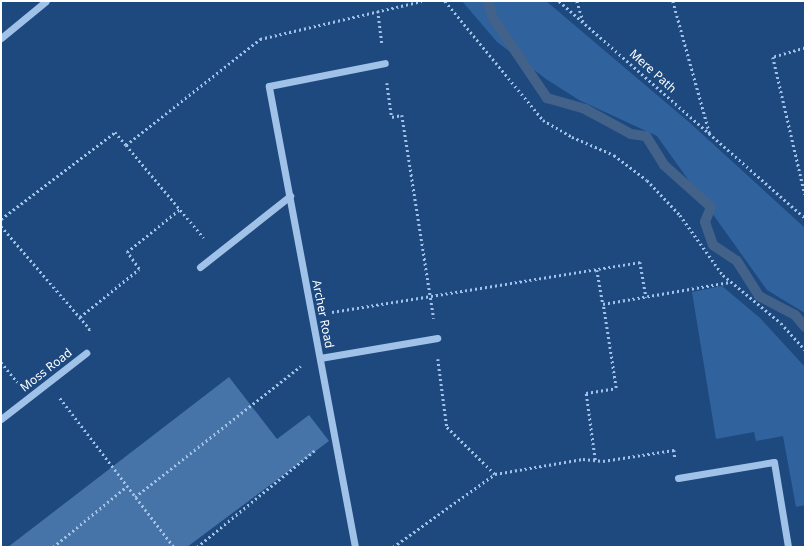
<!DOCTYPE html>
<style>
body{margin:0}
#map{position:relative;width:806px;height:548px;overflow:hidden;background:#1e497f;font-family:"Noto Sans",sans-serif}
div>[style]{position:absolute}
.green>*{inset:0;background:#30639d}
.stream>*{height:10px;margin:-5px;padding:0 5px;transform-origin:5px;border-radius:5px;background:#42628a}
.building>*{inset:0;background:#4673a8}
.path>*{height:2.5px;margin-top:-1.25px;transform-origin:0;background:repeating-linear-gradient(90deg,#a1c2e8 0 2px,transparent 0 5px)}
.minor>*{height:7px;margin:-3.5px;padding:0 3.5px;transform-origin:3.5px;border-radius:3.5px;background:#a1c2e8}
span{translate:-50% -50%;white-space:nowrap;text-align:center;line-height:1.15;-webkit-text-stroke:4px #1e497f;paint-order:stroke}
.street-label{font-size:12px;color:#fff}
.frame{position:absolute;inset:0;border:2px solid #fff;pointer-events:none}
</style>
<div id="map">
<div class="green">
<i style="clip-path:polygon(462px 1px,546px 1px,690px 123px,805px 228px,805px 313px,767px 290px,657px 136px,579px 100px,546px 79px,497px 42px)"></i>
<i style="clip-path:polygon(722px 286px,760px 318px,805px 367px,805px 505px,796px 507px,783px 436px,756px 441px,754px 432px,716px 439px,692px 292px)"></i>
</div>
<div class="stream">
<i style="left:488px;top:1px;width:18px;rotate:74deg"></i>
<i style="left:493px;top:18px;width:97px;rotate:56deg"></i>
<i style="left:547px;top:98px;width:40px;rotate:16deg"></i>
<i style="left:585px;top:109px;width:52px;rotate:28.5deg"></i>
<i style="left:631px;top:134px;width:15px;rotate:8deg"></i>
<i style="left:646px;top:136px;width:34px;rotate:58deg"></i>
<i style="left:664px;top:165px;width:63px;rotate:41.8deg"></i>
<i style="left:711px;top:207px;width:16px;rotate:112deg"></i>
<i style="left:705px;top:222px;width:24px;rotate:71deg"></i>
<i style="left:713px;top:245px;width:29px;rotate:34deg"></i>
<i style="left:737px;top:261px;width:41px;rotate:57.8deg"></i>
<i style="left:759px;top:296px;width:41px;rotate:27.8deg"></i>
<i style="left:795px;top:315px;width:16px;rotate:50deg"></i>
</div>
<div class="building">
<i style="clip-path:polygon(229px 377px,277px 439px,309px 415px,329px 441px,187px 547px,8px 547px)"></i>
</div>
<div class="path">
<i style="left:445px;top:1px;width:154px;rotate:50.5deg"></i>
<i style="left:543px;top:120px;width:34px;rotate:30deg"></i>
<i style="left:572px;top:137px;width:46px;rotate:23.2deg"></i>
<i style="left:614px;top:155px;width:41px;rotate:37.1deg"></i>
<i style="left:647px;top:180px;width:48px;rotate:46.7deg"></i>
<i style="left:680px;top:215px;width:74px;rotate:54.4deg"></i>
<i style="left:723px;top:275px;width:75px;rotate:39.6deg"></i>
<i style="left:781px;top:323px;width:36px;rotate:48deg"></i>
<i style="left:559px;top:1px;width:328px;rotate:41.4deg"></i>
<i style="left:577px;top:1px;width:21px;rotate:73deg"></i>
<i style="left:673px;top:1px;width:138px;rotate:74.5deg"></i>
<i style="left:378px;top:11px;width:32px;rotate:83deg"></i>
<i style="left:805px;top:48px;width:33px;rotate:164deg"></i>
<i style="left:773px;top:57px;width:141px;rotate:76.9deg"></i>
<i style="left:387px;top:83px;width:34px;rotate:82deg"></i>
<i style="left:392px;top:117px;width:10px;rotate:-11deg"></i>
<i style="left:402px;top:115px;width:206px;rotate:81.1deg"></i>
<i style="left:126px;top:145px;width:121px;rotate:50deg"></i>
<i style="left:1px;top:219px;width:143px;rotate:-37.3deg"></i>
<i style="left:115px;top:132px;width:17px;rotate:50deg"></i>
<i style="left:126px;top:145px;width:171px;rotate:-38.3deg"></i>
<i style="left:260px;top:39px;width:166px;rotate:-13.2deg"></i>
<i style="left:1px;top:226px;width:136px;rotate:49.2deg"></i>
<i style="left:90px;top:329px;width:5px;rotate:127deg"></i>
<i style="left:597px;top:270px;width:35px;rotate:80deg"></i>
<i style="left:603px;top:304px;width:129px;rotate:-9.8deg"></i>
<i style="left:332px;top:312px;width:312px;rotate:-9.2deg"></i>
<i style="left:640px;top:262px;width:36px;rotate:80deg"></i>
<i style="left:80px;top:317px;width:76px;rotate:-39.1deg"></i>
<i style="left:139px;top:269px;width:21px;rotate:-125deg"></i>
<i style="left:127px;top:252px;width:68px;rotate:-39.1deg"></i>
<i style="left:438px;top:359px;width:69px;rotate:82.5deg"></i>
<i style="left:447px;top:427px;width:67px;rotate:44.4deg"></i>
<i style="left:1px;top:362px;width:26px;rotate:51deg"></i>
<i style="left:60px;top:398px;width:188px;rotate:52.6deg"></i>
<i style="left:595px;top:460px;width:68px;rotate:-97.7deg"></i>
<i style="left:586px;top:393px;width:30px;rotate:-9deg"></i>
<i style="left:616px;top:388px;width:85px;rotate:-98.8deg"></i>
<i style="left:135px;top:497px;width:211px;rotate:-38.3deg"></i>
<i style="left:53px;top:547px;width:94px;rotate:-39.4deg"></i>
<i style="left:197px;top:547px;width:153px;rotate:-39.4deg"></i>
<i style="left:393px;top:547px;width:125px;rotate:-35.6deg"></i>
<i style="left:495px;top:474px;width:89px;rotate:-9.7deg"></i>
<i style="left:583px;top:459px;width:20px;rotate:6deg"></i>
<i style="left:603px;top:461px;width:72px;rotate:-8.8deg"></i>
<i style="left:674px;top:450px;width:8px;rotate:83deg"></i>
</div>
<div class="minor">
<i style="left:1px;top:38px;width:58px;rotate:-39.4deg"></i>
<i style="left:200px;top:267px;width:115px;rotate:-38.3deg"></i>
<i style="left:320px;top:358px;width:119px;rotate:-9.7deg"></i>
<i style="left:1px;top:419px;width:108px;rotate:-37.8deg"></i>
<i style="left:678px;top:478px;width:97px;rotate:-9.5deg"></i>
<i style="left:774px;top:462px;width:86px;rotate:80.6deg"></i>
<i style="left:355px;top:547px;width:469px;rotate:-100.6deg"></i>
<i style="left:269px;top:86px;width:118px;rotate:-11.2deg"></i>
</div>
<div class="street-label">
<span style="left:653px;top:71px;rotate:42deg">Mere Path</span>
<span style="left:323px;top:314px;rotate:79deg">Archer Road</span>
<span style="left:46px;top:370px;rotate:-38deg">Moss Road</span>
</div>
<div class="frame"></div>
</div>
